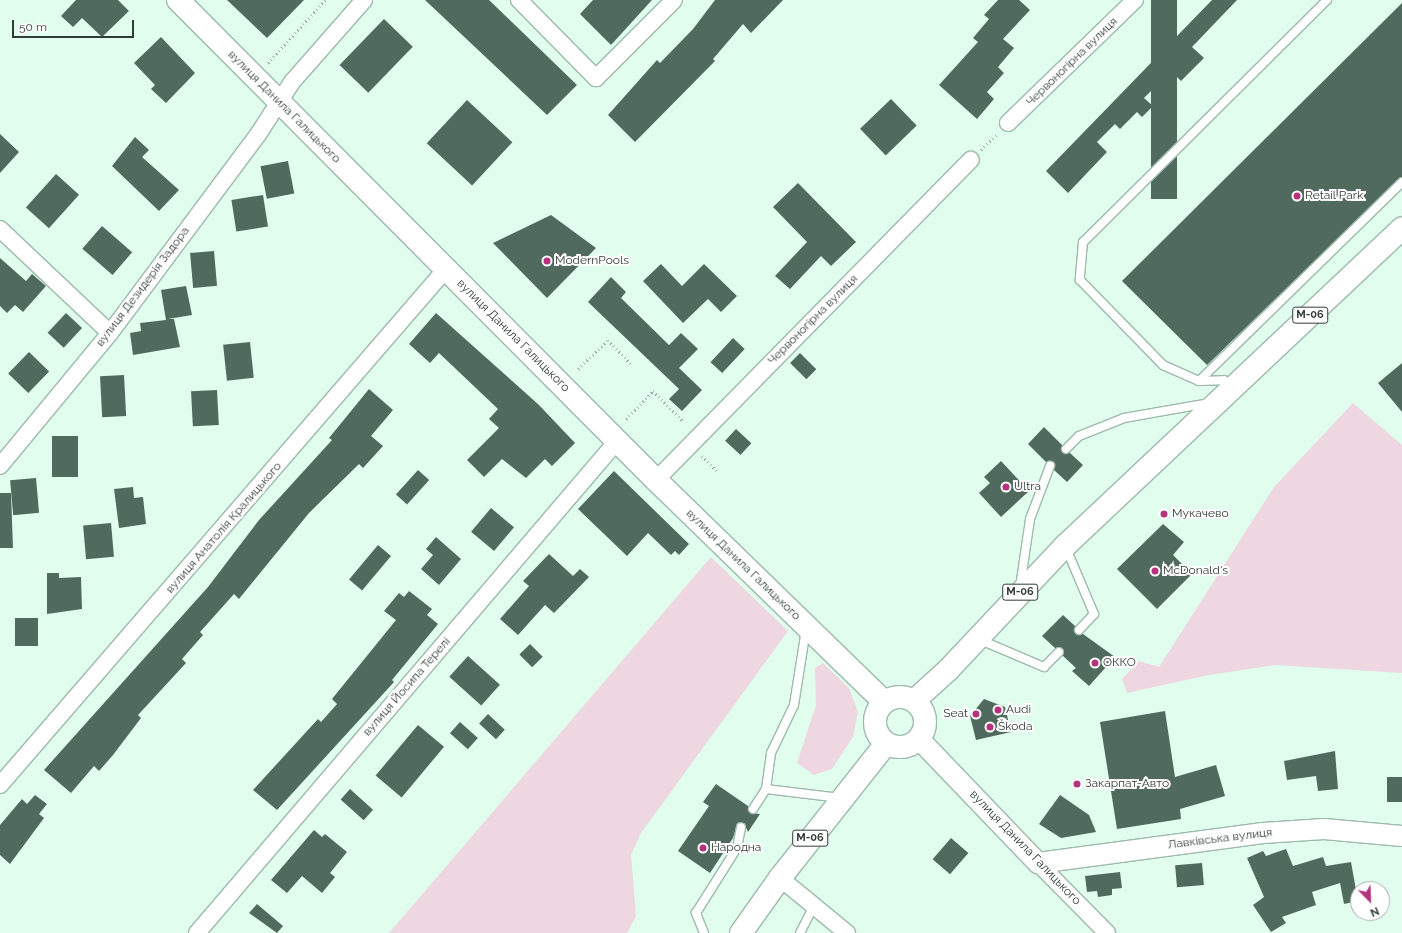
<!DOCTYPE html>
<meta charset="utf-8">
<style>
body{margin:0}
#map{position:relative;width:1402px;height:933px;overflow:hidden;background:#e0fdee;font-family:Raleway,sans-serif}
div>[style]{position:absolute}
.green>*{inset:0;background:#eed7e0}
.building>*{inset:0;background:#516a5e;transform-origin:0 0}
.path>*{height:2.5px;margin-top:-1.25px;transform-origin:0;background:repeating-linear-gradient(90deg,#99afa4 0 1px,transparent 0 4px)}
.roads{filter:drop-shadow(1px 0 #9ebaac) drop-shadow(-1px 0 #9ebaac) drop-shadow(0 1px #9ebaac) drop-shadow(0 -1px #9ebaac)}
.service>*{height:8px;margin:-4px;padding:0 4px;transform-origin:4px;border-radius:4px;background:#fff}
.minor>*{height:16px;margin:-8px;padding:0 8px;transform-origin:8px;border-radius:8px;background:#fff}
.tertiary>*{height:20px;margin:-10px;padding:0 10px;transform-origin:10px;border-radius:10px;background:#fff}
.primary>*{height:22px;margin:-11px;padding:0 11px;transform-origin:11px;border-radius:11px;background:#fff}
.trunk>*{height:22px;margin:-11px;padding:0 11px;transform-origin:11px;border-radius:11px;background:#fff}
.trunk>.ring{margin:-11px;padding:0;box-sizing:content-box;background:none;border:22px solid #fff;border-radius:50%}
.dots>*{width:11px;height:11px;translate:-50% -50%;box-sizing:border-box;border:2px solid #fff;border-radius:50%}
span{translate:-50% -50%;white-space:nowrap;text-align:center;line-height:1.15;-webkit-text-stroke:4px #fff;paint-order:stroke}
.shield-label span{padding:1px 3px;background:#fff;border:1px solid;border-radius:3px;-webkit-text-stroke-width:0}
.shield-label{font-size:11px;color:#303c36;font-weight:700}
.street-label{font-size:12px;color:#303c36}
.poi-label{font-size:12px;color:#303c36}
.left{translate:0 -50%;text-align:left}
.right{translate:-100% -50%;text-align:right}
.north{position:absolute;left:1350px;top:881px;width:40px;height:40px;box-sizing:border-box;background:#fff;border:1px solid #acb1af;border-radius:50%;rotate:157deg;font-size:11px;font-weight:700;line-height:16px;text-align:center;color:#303c36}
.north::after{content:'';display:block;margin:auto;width:14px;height:18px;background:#b5337c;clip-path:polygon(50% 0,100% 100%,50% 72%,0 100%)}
.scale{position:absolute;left:12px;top:20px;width:122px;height:18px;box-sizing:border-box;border:2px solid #303c36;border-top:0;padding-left:5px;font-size:12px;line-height:14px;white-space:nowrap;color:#303c36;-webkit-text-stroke:3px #fff;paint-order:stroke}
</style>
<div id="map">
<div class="green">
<i style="clip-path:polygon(1353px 403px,1402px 445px,1402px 673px,1275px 665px,1209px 675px,1127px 693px,1122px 679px,1139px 661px,1159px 667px,1274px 487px)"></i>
<i style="clip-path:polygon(711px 557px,788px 631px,641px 833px,631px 855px,636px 916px,627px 933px,389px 933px)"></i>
<i style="clip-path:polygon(823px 663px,849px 688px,858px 712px,853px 737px,832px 769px,814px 775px,797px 763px,816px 705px,815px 668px)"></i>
</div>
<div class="building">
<i style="clip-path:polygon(76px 0,118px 0,129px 11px,102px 37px,82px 18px,73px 27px,61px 16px)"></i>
<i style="clip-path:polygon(227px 0,304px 0,267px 38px)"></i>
<i style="clip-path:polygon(425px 0,489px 0,577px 85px,547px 115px)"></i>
<i style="clip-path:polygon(593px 0,652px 0,611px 45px,580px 14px)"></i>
<i style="clip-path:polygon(715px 0,783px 0,751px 33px,743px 24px,713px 59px,715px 61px,635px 142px,608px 115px,657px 60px,660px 63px,693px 29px)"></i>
<i style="clip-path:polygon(998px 0,1019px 0,1030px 10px,1003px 39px,1014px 48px,998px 67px,1004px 73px,987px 92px,994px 99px,977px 119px,939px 85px,978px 42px,973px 38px,989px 19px,984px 15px)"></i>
<i style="left:1151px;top:0;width:26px;height:199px"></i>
<i style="clip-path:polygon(1212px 0,1237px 0,1192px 47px,1204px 58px,1181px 81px,1171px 71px,1144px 98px,1153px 106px,1142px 117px,1137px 112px,1120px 129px,1115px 124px,1097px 142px,1107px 152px,1068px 193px,1046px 171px)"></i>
<i style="clip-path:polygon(1402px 3px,1402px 177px,1207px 365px,1122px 281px)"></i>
<i style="left:384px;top:19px;width:40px;height:64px;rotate:44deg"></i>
<i style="clip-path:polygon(161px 37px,195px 73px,166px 103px,151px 89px,155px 85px,134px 63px)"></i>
<i style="left:891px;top:99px;width:37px;height:43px;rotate:46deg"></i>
<i style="left:467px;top:100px;width:62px;height:59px;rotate:43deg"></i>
<i style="clip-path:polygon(0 134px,19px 152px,0 173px)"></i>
<i style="clip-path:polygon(135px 137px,149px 150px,142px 157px,179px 190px,159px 211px,112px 166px)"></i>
<i style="left:288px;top:161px;width:33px;height:28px;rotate:79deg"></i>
<i style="left:56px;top:174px;width:31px;height:45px;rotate:42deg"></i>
<i style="clip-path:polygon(798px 183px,856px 242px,831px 266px,821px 256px,790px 289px,775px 276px,807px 242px,773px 207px)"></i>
<i style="left:263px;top:195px;width:32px;height:32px;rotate:81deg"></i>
<i style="clip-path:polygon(551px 215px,596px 248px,547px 298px,493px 243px)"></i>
<i style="left:102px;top:226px;width:40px;height:30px;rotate:41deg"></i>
<i style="left:214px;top:251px;width:35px;height:24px;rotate:85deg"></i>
<i style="clip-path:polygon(0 258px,26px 281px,32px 274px,46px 286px,23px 312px,15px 305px,7px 313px,0 306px)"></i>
<i style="clip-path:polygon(661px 264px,682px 286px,704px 264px,737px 296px,721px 312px,708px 299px,683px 323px,643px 281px)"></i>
<i style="clip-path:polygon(611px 277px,626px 292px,621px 298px,669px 345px,681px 333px,698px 349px,679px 368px,702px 390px,682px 411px,669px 399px,679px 389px,588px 302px)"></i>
<i style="clip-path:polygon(186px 286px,192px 315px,168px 319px,174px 319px,180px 347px,133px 355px,130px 333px,141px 331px,140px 323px,166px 320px,161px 290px)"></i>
<i style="left:66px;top:313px;width:22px;height:27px;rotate:43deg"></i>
<i style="clip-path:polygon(436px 313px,539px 405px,575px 443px,552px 466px,545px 459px,526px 478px,502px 459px,484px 477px,467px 460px,499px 428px,489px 419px,498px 409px,439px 353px,430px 363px,409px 344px)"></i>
<i style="left:733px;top:338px;width:16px;height:33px;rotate:43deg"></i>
<i style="left:250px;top:342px;width:36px;height:27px;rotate:84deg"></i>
<i style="left:29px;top:352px;width:28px;height:30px;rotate:44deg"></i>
<i style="left:800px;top:353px;width:23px;height:14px;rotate:45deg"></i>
<i style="clip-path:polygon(1402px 363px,1402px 412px,1378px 383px)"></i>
<i style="left:124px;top:375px;width:41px;height:24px;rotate:87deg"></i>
<i style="clip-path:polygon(369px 389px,393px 410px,371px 436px,383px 446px,363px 468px,359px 464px,309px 513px,239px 599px,234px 594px,200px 632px,203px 635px,182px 659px,186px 663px,138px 715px,141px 718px,113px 755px,99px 771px,94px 766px,71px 793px,44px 770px,208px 587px,259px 520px,332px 440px,329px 438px)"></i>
<i style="left:217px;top:390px;width:35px;height:26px;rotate:87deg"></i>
<i style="clip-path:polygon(1044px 427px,1062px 445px,1062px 453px,1070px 453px,1083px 465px,1067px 482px,1054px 470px,1054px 462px,1046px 462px,1028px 444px)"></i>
<i style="left:736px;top:429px;width:21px;height:16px;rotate:43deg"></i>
<i style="left:52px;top:436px;width:26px;height:41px"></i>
<i style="clip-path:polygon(1001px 461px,1029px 491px,1001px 517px,979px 493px,990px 483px,984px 477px)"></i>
<i style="left:418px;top:470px;width:15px;height:33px;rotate:42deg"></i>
<i style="clip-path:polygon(614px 471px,689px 544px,679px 555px,675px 551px,671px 555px,648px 533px,627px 556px,578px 509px)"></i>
<i style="left:36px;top:478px;width:35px;height:26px;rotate:85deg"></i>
<i style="clip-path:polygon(133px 487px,134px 498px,143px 497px,146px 524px,119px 528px,114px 489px)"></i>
<i style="clip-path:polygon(0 493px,11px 493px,13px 548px,0 548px)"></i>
<i style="left:491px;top:508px;width:30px;height:31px;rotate:40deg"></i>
<i style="left:111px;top:523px;width:34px;height:28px;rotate:85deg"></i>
<i style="clip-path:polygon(1163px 524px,1184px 542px,1173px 555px,1192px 574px,1157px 609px,1117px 569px)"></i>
<i style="clip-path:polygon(436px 537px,461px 559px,439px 585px,421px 569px,433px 555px,426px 549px)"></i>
<i style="left:378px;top:545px;width:17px;height:45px;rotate:40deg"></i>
<i style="clip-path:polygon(549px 554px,573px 576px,580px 569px,589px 577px,554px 613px,545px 605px,518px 635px,500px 619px,529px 586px,523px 581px)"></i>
<i style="clip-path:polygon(47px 573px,59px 573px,59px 578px,81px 577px,82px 609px,47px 614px)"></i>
<i style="clip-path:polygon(409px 591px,432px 609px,427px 615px,438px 624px,392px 680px,394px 682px,277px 810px,253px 790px,318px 719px,321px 722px,337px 704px,332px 699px,396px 620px,384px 611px,399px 593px,404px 597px)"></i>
<i style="clip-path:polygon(1063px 615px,1075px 626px,1076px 634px,1083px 634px,1115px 657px,1089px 686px,1072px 671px,1076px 668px,1063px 656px,1063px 648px,1055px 648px,1042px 636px)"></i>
<i style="left:15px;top:618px;width:23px;height:28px"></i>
<i style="left:530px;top:644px;width:18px;height:15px;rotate:45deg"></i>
<i style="left:468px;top:656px;width:43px;height:28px;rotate:42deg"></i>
<i style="clip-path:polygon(984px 699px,1005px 707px,1011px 732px,976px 740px,970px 716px)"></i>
<i style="clip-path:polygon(1165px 711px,1175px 777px,1216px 765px,1225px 796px,1180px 809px,1181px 819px,1117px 829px,1100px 722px)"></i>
<i style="left:488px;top:714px;width:23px;height:13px;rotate:43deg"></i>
<i style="left:460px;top:722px;width:24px;height:15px;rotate:42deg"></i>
<i style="left:418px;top:725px;width:34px;height:66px;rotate:40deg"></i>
<i style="clip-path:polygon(1335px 751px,1338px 789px,1318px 791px,1316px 776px,1287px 780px,1284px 761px)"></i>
<i style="left:1387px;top:777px;width:15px;height:25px"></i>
<i style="clip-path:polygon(716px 784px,748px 806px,750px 813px,760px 814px,748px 832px,744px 823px,737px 824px,733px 838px,710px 873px,678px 851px,709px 806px,703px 802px)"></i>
<i style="left:350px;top:789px;width:31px;height:14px;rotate:42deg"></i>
<i style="clip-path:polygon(35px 795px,47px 804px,39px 814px,44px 818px,10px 864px,0 855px,0 825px,22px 799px,27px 804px)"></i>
<i style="clip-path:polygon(1060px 795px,1089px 815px,1096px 832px,1061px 838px,1039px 824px)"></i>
<i style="clip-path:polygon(314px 830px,322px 837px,325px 834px,347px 852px,330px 873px,335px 877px,322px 893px,302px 876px,287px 893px,271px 880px)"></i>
<i style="left:951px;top:838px;width:23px;height:28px;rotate:41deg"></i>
<i style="clip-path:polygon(1286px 849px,1293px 866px,1323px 857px,1326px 866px,1351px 862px,1358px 901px,1344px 904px,1340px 883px,1312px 892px,1316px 905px,1282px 917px,1286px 923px,1271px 932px,1253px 905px,1264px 897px,1247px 858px,1263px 851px,1266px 856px)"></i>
<i style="left:1202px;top:863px;width:22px;height:27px;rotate:85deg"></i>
<i style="clip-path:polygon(1120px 872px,1122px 888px,1112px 889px,1112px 895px,1098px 897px,1097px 891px,1087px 892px,1085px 876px)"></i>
<i style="clip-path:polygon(257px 904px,283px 926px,277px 933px,249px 913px)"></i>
</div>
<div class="path">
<i style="left:268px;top:63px;width:85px;rotate:-47.9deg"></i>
<i style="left:981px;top:150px;width:24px;rotate:-45deg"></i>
<i style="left:578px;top:369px;width:42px;rotate:-44deg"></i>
<i style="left:608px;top:340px;width:35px;rotate:46deg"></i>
<i style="left:626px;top:419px;width:39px;rotate:-46deg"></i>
<i style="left:653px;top:391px;width:42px;rotate:45deg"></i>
<i style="left:702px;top:456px;width:21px;rotate:45deg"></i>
</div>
<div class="roads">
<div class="service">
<i style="left:1327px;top:0;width:344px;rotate:135.2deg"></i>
<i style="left:1083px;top:242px;width:38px;rotate:95deg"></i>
<i style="left:1080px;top:280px;width:119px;rotate:45.7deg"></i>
<i style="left:1163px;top:365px;width:39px;rotate:24deg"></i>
<i style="left:1199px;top:381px;width:284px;rotate:-44.4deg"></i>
<i style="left:1199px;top:381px;width:25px;rotate:-2deg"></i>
<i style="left:1224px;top:380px;width:10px;rotate:53deg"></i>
<i style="left:1066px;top:449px;width:18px;rotate:-45deg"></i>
<i style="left:1079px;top:436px;width:48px;rotate:-21.8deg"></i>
<i style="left:1124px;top:418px;width:86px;rotate:-10deg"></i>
<i style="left:1066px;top:548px;width:72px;rotate:67deg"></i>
<i style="left:1094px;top:614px;width:22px;rotate:133deg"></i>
<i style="left:1020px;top:587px;width:69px;rotate:-81.6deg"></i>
<i style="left:1030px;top:519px;width:57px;rotate:-69.3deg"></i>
<i style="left:978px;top:639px;width:72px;rotate:23deg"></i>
<i style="left:1044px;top:667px;width:21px;rotate:-45deg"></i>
<i style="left:766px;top:789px;width:36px;rotate:-82deg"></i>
<i style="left:771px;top:753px;width:53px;rotate:-64.4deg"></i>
<i style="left:794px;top:705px;width:77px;rotate:-81deg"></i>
<i style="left:753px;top:809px;width:24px;rotate:-57deg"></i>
<i style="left:766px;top:789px;width:75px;rotate:6.9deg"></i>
<i style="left:704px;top:933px;width:22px;rotate:-112deg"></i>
<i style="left:696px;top:913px;width:77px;rotate:-57.8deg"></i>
<i style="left:737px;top:848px;width:21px;rotate:-79deg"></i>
<i style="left:800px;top:933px;width:30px;rotate:-63deg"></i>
</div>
<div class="minor">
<i style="left:519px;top:0;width:110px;rotate:45.4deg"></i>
<i style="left:596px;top:78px;width:110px;rotate:-45deg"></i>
<i style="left:1008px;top:123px;width:177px;rotate:-44.1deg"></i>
<i style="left:0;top:229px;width:151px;rotate:43.4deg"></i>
<i style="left:0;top:466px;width:173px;rotate:-50.4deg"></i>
<i style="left:110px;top:333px;width:249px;rotate:-53.3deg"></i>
<i style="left:259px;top:133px;width:61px;rotate:-57.1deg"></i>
<i style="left:292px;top:82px;width:109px;rotate:-48.7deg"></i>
<i style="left:656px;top:480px;width:449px;rotate:-45.5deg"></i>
<i style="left:0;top:785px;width:682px;rotate:-49.16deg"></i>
<i style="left:1038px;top:863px;width:98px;rotate:45.4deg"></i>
<i style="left:780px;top:878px;width:87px;rotate:39.4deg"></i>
<i style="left:197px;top:933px;width:647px;rotate:-49.51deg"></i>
</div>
<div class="tertiary">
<i style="left:919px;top:739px;width:172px;rotate:46.2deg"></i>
<i style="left:1038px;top:863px;width:227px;rotate:-7.6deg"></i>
<i style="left:1263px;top:833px;width:61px;rotate:-3.8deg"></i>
<i style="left:1324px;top:829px;width:78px;rotate:5.1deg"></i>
</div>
<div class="primary">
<i style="left:178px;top:0;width:677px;rotate:45.12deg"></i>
<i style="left:656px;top:480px;width:318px;rotate:44.2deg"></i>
</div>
<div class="trunk">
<i class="ring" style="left:875px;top:697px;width:28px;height:28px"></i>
<i style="left:914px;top:701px;width:47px;rotate:-42.4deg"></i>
<i style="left:949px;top:669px;width:169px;rotate:-46.7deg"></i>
<i style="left:1065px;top:546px;width:463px;rotate:-43.3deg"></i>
<i style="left:741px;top:933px;width:67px;rotate:-54.7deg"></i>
<i style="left:780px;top:878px;width:171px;rotate:-51.7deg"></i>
</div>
</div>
<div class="dots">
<i style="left:1297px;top:196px;background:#b5337c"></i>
<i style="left:547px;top:261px;background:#b5337c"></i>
<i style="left:1006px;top:487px;background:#b5337c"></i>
<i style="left:1164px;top:514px;background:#b5337c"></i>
<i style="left:1155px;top:571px;background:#b5337c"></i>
<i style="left:1095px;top:663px;background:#b5337c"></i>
<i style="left:998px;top:710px;background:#b5337c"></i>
<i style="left:976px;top:714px;background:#b5337c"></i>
<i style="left:990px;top:727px;background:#b5337c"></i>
<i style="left:1077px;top:784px;background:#b5337c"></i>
<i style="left:703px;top:848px;background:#b5337c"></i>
</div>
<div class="shield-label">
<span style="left:1310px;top:315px">М-06</span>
<span style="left:1020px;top:592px">М-06</span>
<span style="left:810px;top:838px">М-06</span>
</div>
<div class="street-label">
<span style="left:1072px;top:62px;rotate:-44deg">Червоногірна вулиця</span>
<span style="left:284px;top:107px;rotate:45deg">вулиця Данила Галицького</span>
<span style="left:143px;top:287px;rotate:-53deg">вулиця Дезидерія Задора</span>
<span style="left:813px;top:320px;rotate:-45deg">Червоногірна вулиця</span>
<span style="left:513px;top:336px;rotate:45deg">вулиця Данила Галицького</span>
<span style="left:224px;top:528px;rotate:-49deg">вулиця Анатолія Кралицького</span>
<span style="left:743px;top:565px;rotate:44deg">вулиця Данила Галицького</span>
<span style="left:407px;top:687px;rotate:-49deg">вулиця Йосипа Терелі</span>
<span style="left:1220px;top:839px;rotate:-7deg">Лавківська вулиця</span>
<span style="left:1025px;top:848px;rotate:46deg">вулиця Данила Галицького</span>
</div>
<div class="poi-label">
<span class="left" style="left:1305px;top:196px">Retail Park</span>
<span class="left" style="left:555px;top:261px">ModernPools</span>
<span class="left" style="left:1014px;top:487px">Ultra</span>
<span class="left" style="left:1172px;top:514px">Мукачево</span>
<span class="left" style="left:1163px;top:571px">McDonald's</span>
<span class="left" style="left:1103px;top:663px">ОККО</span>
<span class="left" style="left:1006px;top:710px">Audi</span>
<span class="right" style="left:968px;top:714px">Seat</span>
<span class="left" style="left:998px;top:727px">Škoda</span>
<span class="left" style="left:1085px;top:784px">Закарпат-Авто</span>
<span class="left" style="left:711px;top:848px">Народна</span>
</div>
<div class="north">N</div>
<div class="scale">50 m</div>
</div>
